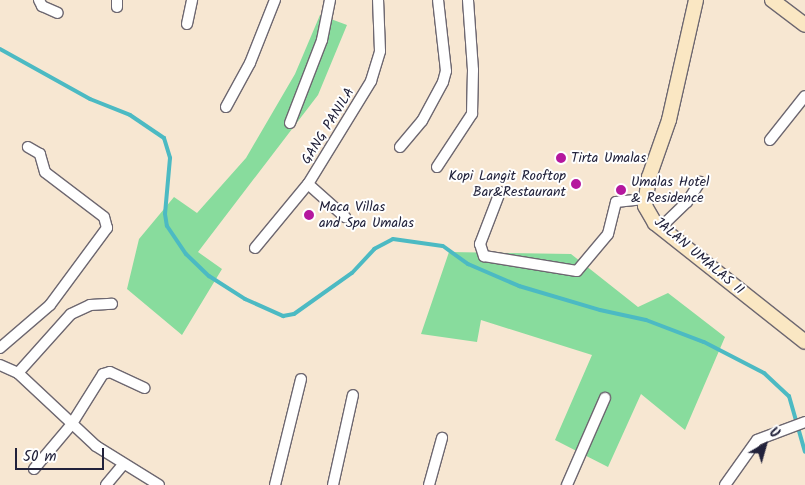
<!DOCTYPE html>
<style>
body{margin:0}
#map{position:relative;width:805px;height:485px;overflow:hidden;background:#f7e7d2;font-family:Kalam,sans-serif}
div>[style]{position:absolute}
.green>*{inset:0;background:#88dc9d}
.stream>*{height:4px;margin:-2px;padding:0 2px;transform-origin:2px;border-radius:2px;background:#4cbac3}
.roads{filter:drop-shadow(1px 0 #6d6770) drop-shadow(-1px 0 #6d6770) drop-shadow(0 1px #6d6770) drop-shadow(0 -1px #6d6770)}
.street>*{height:10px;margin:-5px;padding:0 5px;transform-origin:5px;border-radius:5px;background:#fff}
.secondary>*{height:14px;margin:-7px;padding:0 7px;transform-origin:7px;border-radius:7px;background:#fae7c3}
.dots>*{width:14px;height:14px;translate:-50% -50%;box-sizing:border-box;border:2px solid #fff;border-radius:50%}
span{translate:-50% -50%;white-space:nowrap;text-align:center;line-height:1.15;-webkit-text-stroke:4px #fff;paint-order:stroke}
.street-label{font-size:14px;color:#22223b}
.poi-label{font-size:14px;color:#22223b}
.left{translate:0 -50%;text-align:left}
.right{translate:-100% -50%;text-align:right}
.north{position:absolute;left:740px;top:420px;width:50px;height:50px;-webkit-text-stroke:4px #fff;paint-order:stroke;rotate:38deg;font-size:14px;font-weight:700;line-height:20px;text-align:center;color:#22223b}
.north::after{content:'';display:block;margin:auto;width:18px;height:22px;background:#22223b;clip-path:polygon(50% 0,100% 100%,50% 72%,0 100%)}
.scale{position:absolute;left:15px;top:448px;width:89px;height:22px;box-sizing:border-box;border:2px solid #22223b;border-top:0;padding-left:6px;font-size:15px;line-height:18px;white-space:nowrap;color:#22223b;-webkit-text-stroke:4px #fff;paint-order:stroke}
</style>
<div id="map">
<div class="green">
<i style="clip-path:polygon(320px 15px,347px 25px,318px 95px,198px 252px,222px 269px,182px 335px,127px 289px,139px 239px,174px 197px,197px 213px,246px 158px,295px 74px)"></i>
<i style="clip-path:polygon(449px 252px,571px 254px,638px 307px,668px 293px,725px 337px,685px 430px,641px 394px,608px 467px,555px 440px,592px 355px,481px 320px,477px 342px,421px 334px)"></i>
</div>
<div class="stream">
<i style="left:0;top:49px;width:103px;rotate:29.1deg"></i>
<i style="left:90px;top:99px;width:43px;rotate:21.8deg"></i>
<i style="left:130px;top:115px;width:41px;rotate:34.1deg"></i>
<i style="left:164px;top:138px;width:21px;rotate:73deg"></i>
<i style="left:170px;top:158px;width:56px;rotate:95.1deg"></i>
<i style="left:165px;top:214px;width:12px;rotate:81deg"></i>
<i style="left:167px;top:226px;width:34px;rotate:56deg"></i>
<i style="left:186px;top:254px;width:32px;rotate:44deg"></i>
<i style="left:209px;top:276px;width:43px;rotate:32.6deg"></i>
<i style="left:245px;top:299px;width:42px;rotate:24.1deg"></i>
<i style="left:283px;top:316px;width:11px;rotate:-10deg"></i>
<i style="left:294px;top:314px;width:71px;rotate:-35.3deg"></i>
<i style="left:352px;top:273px;width:33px;rotate:-47deg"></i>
<i style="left:374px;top:249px;width:21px;rotate:-28deg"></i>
<i style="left:393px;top:239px;width:50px;rotate:8deg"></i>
<i style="left:443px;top:246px;width:31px;rotate:36deg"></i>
<i style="left:468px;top:264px;width:56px;rotate:23.3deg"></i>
<i style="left:519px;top:286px;width:84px;rotate:16.5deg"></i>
<i style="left:600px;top:310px;width:47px;rotate:12.3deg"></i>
<i style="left:646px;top:320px;width:62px;rotate:20.8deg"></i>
<i style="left:704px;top:342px;width:68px;rotate:27.3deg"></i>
<i style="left:764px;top:373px;width:34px;rotate:43deg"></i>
<i style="left:789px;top:396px;width:58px;rotate:74.1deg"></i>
</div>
<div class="roads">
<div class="street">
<i style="left:39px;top:0;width:7px;rotate:63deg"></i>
<i style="left:42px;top:6px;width:17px;rotate:24deg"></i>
<i style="left:117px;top:7px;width:7px;rotate:-90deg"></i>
<i style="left:187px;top:24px;width:25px;rotate:-78deg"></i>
<i style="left:226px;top:107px;width:50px;rotate:-61.4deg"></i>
<i style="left:250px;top:63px;width:68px;rotate:-68.4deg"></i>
<i style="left:290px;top:123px;width:89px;rotate:-68.9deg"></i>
<i style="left:322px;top:40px;width:41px;rotate:-78.7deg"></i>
<i style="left:770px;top:140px;width:56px;rotate:-51.5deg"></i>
<i style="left:400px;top:147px;width:34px;rotate:-50deg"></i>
<i style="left:422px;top:121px;width:44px;rotate:-61.7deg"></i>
<i style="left:443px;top:82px;width:11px;rotate:-75deg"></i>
<i style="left:446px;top:71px;width:71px;rotate:-96.4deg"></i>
<i style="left:437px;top:167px;width:64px;rotate:-56.6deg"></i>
<i style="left:472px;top:114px;width:44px;rotate:-88.7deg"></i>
<i style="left:473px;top:70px;width:70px;rotate:-94.1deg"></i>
<i style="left:308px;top:184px;width:50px;rotate:41.7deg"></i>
<i style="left:500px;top:192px;width:56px;rotate:111deg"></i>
<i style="left:480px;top:244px;width:13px;rotate:72deg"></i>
<i style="left:484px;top:256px;width:94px;rotate:9.2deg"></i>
<i style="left:577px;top:271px;width:48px;rotate:-50deg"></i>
<i style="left:608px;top:234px;width:33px;rotate:-76deg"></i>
<i style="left:616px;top:202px;width:28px;rotate:-6deg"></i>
<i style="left:661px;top:227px;width:36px;rotate:-44deg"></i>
<i style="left:687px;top:202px;width:24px;rotate:-57deg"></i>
<i style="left:255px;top:248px;width:83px;rotate:-50.4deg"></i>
<i style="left:308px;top:184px;width:121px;rotate:-58.5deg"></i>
<i style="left:371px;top:81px;width:31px;rotate:-73deg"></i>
<i style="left:380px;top:51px;width:51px;rotate:-92.2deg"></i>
<i style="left:0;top:348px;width:66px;rotate:-40.7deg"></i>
<i style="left:50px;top:305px;width:96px;rotate:-53.5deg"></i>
<i style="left:107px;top:228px;width:11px;rotate:-105deg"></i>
<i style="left:104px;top:217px;width:74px;rotate:-142.7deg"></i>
<i style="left:45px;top:172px;width:19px;rotate:-106deg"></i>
<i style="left:40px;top:154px;width:14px;rotate:-150deg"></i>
<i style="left:0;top:365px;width:20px;rotate:24deg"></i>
<i style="left:18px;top:373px;width:107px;rotate:43.1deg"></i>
<i style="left:96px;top:446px;width:74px;rotate:31.8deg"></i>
<i style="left:18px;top:373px;width:79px;rotate:-48.1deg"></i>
<i style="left:71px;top:314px;width:21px;rotate:-25deg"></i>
<i style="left:90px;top:305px;width:22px;rotate:-3deg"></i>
<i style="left:34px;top:469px;width:57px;rotate:-49.9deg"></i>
<i style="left:71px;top:425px;width:60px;rotate:-57.9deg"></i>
<i style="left:103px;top:374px;width:7px;rotate:-16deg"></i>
<i style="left:110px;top:372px;width:38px;rotate:25deg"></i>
<i style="left:106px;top:485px;width:26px;rotate:-50deg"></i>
<i style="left:275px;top:485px;width:109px;rotate:-76.2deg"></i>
<i style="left:333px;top:485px;width:92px;rotate:-77.5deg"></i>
<i style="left:429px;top:485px;width:49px;rotate:-74.5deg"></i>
<i style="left:567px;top:485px;width:95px;rotate:-66.4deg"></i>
<i style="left:725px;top:485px;width:55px;rotate:-54.6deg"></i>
<i style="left:757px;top:440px;width:51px;rotate:-20.6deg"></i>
</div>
<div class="secondary">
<i style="left:696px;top:0;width:123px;rotate:102.7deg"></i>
<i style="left:669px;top:120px;width:60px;rotate:109.3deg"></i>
<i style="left:649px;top:177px;width:29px;rotate:98deg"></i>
<i style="left:645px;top:206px;width:20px;rotate:60deg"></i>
<i style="left:655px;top:223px;width:191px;rotate:38.4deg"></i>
<i style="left:772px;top:0;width:41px;rotate:37.1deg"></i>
</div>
</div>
<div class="dots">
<i style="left:561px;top:158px;background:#b5179e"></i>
<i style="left:576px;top:184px;background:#b5179e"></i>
<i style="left:621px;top:190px;background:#b5179e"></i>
<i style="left:309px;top:215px;background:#b5179e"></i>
</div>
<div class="street-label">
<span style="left:328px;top:126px;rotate:-58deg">GANG PANILA</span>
<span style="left:699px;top:256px;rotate:40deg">JALAN UMALAS II</span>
</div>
<div class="poi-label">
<span class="left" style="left:571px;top:158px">Tirta Umalas</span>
<span class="right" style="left:566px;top:184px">Kopi Langit Rooftop<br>Bar&amp;Restaurant</span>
<span class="left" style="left:631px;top:190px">Umalas Hotel<br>&amp; Residence</span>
<span class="left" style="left:319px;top:215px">Maca Villas<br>and Spa Umalas</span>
</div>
<div class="north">U</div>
<div class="scale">50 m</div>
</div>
